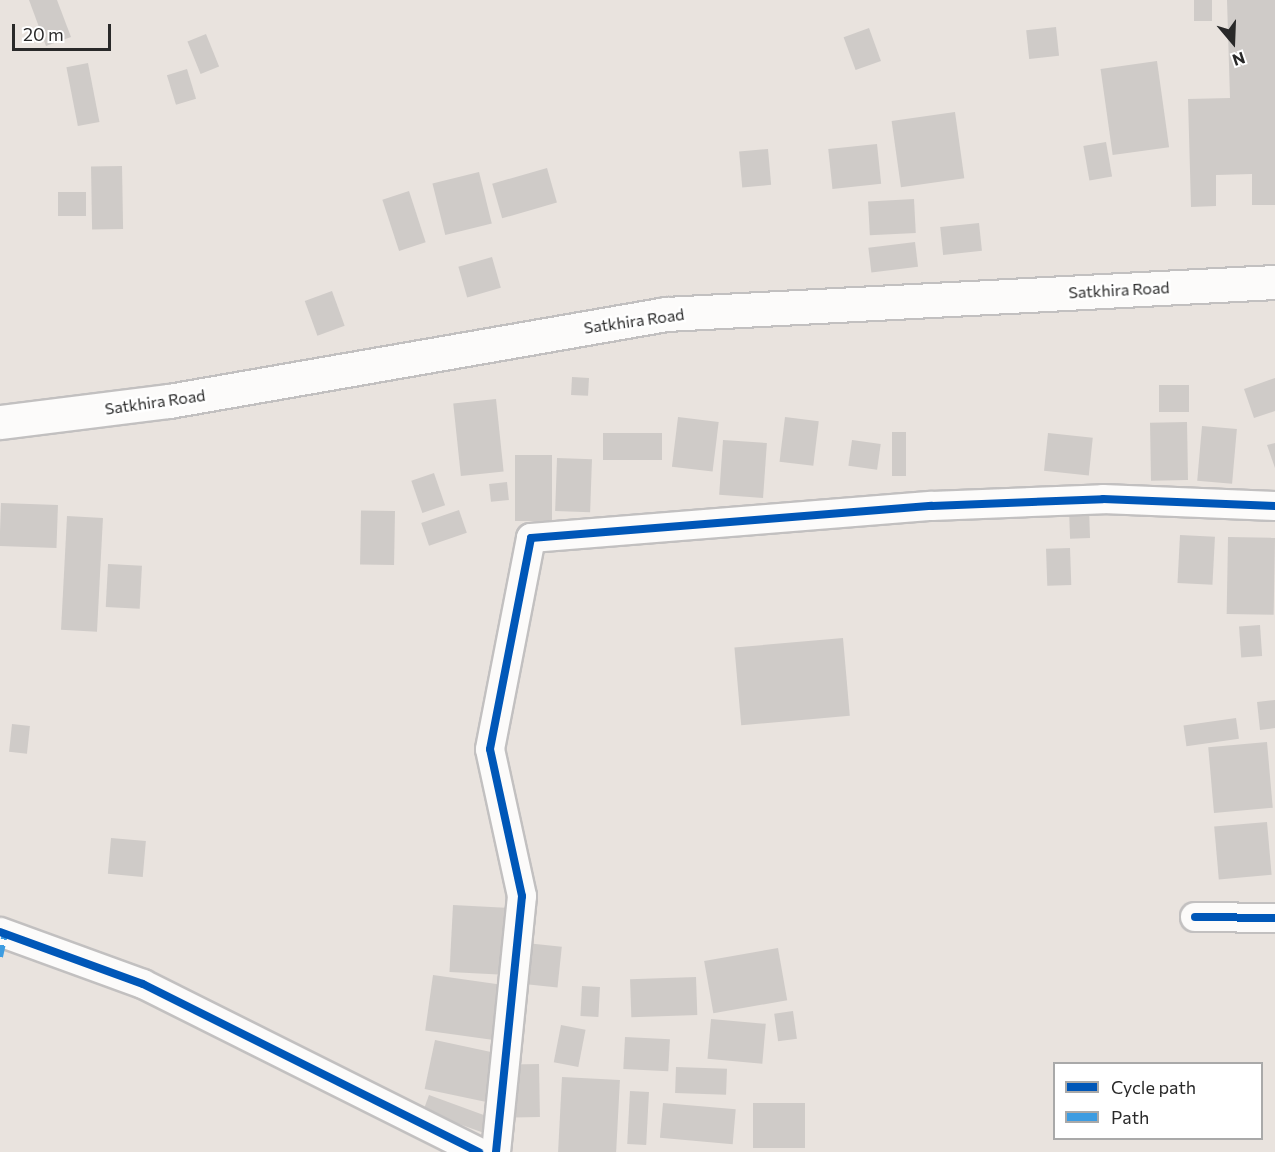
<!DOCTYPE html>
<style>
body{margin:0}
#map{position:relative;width:1275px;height:1152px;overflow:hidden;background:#e9e3de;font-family:Commissioner,sans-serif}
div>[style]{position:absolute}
.building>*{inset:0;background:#cfcbc8;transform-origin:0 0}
.roads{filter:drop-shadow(2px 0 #c2c0c0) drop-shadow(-2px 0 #c2c0c0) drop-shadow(0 2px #c2c0c0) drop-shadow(0 -2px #c2c0c0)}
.street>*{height:28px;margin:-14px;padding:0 14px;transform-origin:14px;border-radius:14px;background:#fcfbfa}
.secondary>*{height:33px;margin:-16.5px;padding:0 16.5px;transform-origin:16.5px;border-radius:16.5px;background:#fcfbfa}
.quiet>*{height:6px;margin-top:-3px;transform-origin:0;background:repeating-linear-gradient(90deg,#3d9ce1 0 12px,transparent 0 18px)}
.cycleway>*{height:8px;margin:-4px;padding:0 4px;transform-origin:4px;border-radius:4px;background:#0057b8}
span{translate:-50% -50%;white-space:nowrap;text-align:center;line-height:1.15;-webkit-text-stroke:4.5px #fff;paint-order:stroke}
.street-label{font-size:16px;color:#292929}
.legend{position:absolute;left:1053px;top:1062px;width:210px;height:78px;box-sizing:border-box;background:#fff;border:2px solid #a9a9a9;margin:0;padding:8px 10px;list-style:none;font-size:18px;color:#292929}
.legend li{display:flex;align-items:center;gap:12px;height:30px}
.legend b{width:30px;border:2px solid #a9a9a9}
.north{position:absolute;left:1203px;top:12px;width:60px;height:60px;-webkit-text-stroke:4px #fff;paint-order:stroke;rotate:161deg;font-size:16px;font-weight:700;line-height:24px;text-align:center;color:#292929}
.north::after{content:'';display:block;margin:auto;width:21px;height:27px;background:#292929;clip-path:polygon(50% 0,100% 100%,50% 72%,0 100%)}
.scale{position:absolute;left:12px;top:24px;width:99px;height:27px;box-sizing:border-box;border:3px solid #292929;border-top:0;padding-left:8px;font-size:18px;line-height:21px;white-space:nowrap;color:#292929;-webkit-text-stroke:4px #fff;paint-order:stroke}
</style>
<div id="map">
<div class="building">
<i style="clip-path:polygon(29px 0,57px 0,71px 37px,46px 46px)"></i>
<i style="left:1194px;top:0;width:18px;height:21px"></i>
<i style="clip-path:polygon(1227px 0,1275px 0,1275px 205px,1252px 205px,1252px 174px,1216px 175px,1216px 206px,1191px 207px,1188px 99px,1230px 98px)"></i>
<i style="left:1056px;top:27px;width:29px;height:30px;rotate:84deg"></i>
<i style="left:869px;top:28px;width:35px;height:27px;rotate:70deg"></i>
<i style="left:206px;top:34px;width:35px;height:20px;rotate:68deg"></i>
<i style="left:1157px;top:61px;width:87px;height:57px;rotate:82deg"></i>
<i style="left:88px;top:63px;width:60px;height:22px;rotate:79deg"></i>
<i style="left:187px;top:69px;width:31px;height:21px;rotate:73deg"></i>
<i style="left:955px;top:112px;width:67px;height:64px;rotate:82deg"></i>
<i style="left:1106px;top:142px;width:35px;height:23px;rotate:80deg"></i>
<i style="left:877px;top:144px;width:40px;height:49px;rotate:84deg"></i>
<i style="left:768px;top:149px;width:36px;height:29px;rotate:85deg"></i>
<i style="left:122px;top:166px;width:63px;height:31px;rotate:89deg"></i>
<i style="left:547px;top:168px;width:36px;height:57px;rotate:74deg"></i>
<i style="left:479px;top:172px;width:53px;height:48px;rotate:76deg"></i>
<i style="left:409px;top:191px;width:54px;height:28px;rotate:72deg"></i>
<i style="left:58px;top:192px;width:28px;height:24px"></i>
<i style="left:914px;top:199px;width:34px;height:46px;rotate:87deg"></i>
<i style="left:979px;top:223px;width:28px;height:39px;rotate:84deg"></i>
<i style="left:915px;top:242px;width:25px;height:47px;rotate:83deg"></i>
<i style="left:492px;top:257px;width:32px;height:35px;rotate:74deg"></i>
<i style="left:332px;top:291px;width:37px;height:29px;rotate:70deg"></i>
<i style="left:572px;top:377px;width:17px;height:18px;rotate:3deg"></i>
<i style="clip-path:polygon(1275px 378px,1275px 411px,1254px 418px,1244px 389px)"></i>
<i style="left:1159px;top:385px;width:30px;height:27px"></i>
<i style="left:496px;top:399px;width:73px;height:43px;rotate:84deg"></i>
<i style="left:678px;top:417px;width:41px;height:50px;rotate:7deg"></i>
<i style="left:785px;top:417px;width:34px;height:45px;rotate:7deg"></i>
<i style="left:1187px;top:422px;width:58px;height:37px;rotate:89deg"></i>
<i style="left:1202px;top:426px;width:35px;height:55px;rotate:5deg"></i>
<i style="left:892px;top:432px;width:14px;height:44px"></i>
<i style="left:603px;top:433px;width:59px;height:27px"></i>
<i style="left:1048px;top:433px;width:45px;height:38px;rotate:6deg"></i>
<i style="left:723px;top:440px;width:44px;height:55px;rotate:4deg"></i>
<i style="left:852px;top:440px;width:29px;height:26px;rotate:8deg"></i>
<i style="clip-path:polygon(1275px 443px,1275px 468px,1267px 445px)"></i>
<i style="left:515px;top:455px;width:37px;height:66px"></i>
<i style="left:557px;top:458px;width:35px;height:53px;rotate:2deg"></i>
<i style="left:434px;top:473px;width:34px;height:24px;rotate:71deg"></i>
<i style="left:507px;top:482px;width:18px;height:18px;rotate:84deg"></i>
<i style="left:1px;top:503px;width:57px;height:43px;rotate:2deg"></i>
<i style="left:1089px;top:508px;width:30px;height:20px;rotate:88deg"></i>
<i style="left:459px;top:510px;width:24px;height:40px;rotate:71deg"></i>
<i style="left:395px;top:511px;width:54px;height:34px;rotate:91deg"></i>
<i style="left:67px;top:516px;width:36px;height:114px;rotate:3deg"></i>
<i style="left:1180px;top:535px;width:35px;height:48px;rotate:3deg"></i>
<i style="left:1228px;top:537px;width:47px;height:77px;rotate:1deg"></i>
<i style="left:1070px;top:548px;width:37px;height:24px;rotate:88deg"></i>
<i style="left:108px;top:564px;width:34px;height:43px;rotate:3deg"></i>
<i style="left:1260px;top:625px;width:31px;height:21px;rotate:86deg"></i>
<i style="left:843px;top:638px;width:78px;height:109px;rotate:85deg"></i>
<i style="clip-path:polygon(1275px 700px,1275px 728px,1260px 730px,1257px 702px)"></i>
<i style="left:1236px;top:718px;width:21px;height:53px;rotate:82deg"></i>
<i style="left:12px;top:724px;width:18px;height:28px;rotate:6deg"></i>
<i style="left:1267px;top:742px;width:66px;height:59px;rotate:85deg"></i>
<i style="left:1267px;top:822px;width:53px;height:53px;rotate:85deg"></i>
<i style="left:111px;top:838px;width:35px;height:36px;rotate:5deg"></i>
<i style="left:453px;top:905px;width:59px;height:67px;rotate:3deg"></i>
<i style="left:526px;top:943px;width:36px;height:41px;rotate:6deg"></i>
<i style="left:778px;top:948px;width:53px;height:75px;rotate:80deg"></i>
<i style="left:433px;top:975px;width:71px;height:56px;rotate:8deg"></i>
<i style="left:696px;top:977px;width:38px;height:66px;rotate:88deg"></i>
<i style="left:582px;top:986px;width:18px;height:30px;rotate:3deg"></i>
<i style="left:793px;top:1011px;width:28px;height:19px;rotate:82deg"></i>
<i style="left:711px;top:1019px;width:55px;height:40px;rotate:5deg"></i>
<i style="left:561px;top:1025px;width:25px;height:38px;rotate:11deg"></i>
<i style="left:625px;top:1037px;width:45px;height:32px;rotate:3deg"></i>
<i style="left:435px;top:1040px;width:68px;height:50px;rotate:12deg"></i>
<i style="left:539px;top:1064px;width:53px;height:27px;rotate:89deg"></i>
<i style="left:676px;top:1067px;width:51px;height:26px;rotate:2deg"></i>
<i style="left:562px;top:1077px;width:58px;height:75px;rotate:3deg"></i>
<i style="left:630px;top:1091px;width:19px;height:53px;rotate:3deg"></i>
<i style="left:429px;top:1095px;width:64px;height:17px;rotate:20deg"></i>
<i style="left:663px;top:1103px;width:73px;height:35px;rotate:5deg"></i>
<i style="left:753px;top:1103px;width:52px;height:45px"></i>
</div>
<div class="roads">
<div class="street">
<i style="left:1195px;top:917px;width:80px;rotate:0.7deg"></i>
<i style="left:0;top:932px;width:152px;rotate:20deg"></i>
<i style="left:143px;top:984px;width:376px;rotate:26.6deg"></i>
<i style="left:496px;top:1152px;width:257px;rotate:-84.2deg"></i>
<i style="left:522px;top:896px;width:150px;rotate:-102.3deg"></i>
<i style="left:490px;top:749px;width:215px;rotate:-79deg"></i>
<i style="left:531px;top:538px;width:402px;rotate:-4.6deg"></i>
<i style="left:932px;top:506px;width:171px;rotate:-2.3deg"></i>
<i style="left:1103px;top:499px;width:172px;rotate:2.3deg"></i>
</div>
<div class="secondary">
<i style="left:0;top:422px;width:170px;rotate:-7.1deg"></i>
<i style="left:169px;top:401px;width:505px;rotate:-9.93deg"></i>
<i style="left:666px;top:314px;width:610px;rotate:-3.01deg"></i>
</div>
</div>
<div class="quiet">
<i style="left:0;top:957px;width:24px;rotate:-78deg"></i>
</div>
<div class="cycleway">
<i style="left:1195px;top:917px;width:80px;rotate:0.7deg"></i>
<i style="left:0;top:932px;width:152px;rotate:20deg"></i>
<i style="left:143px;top:984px;width:376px;rotate:26.6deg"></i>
<i style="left:496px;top:1152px;width:257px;rotate:-84.2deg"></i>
<i style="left:522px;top:896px;width:150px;rotate:-102.3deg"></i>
<i style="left:490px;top:749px;width:215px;rotate:-79deg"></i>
<i style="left:531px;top:538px;width:402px;rotate:-4.6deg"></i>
<i style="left:932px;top:506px;width:171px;rotate:-2.3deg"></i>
<i style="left:1103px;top:499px;width:172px;rotate:2.3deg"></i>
</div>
<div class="street-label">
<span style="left:1119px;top:290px;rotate:-3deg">Satkhira Road</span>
<span style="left:634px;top:321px;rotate:-8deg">Satkhira Road</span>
<span style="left:155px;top:402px;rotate:-8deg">Satkhira Road</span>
</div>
<ul class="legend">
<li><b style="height:8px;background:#0057b8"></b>Cycle path</li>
<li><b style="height:8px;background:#3d9ce1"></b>Path</li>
</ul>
<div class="north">N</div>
<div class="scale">20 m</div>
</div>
